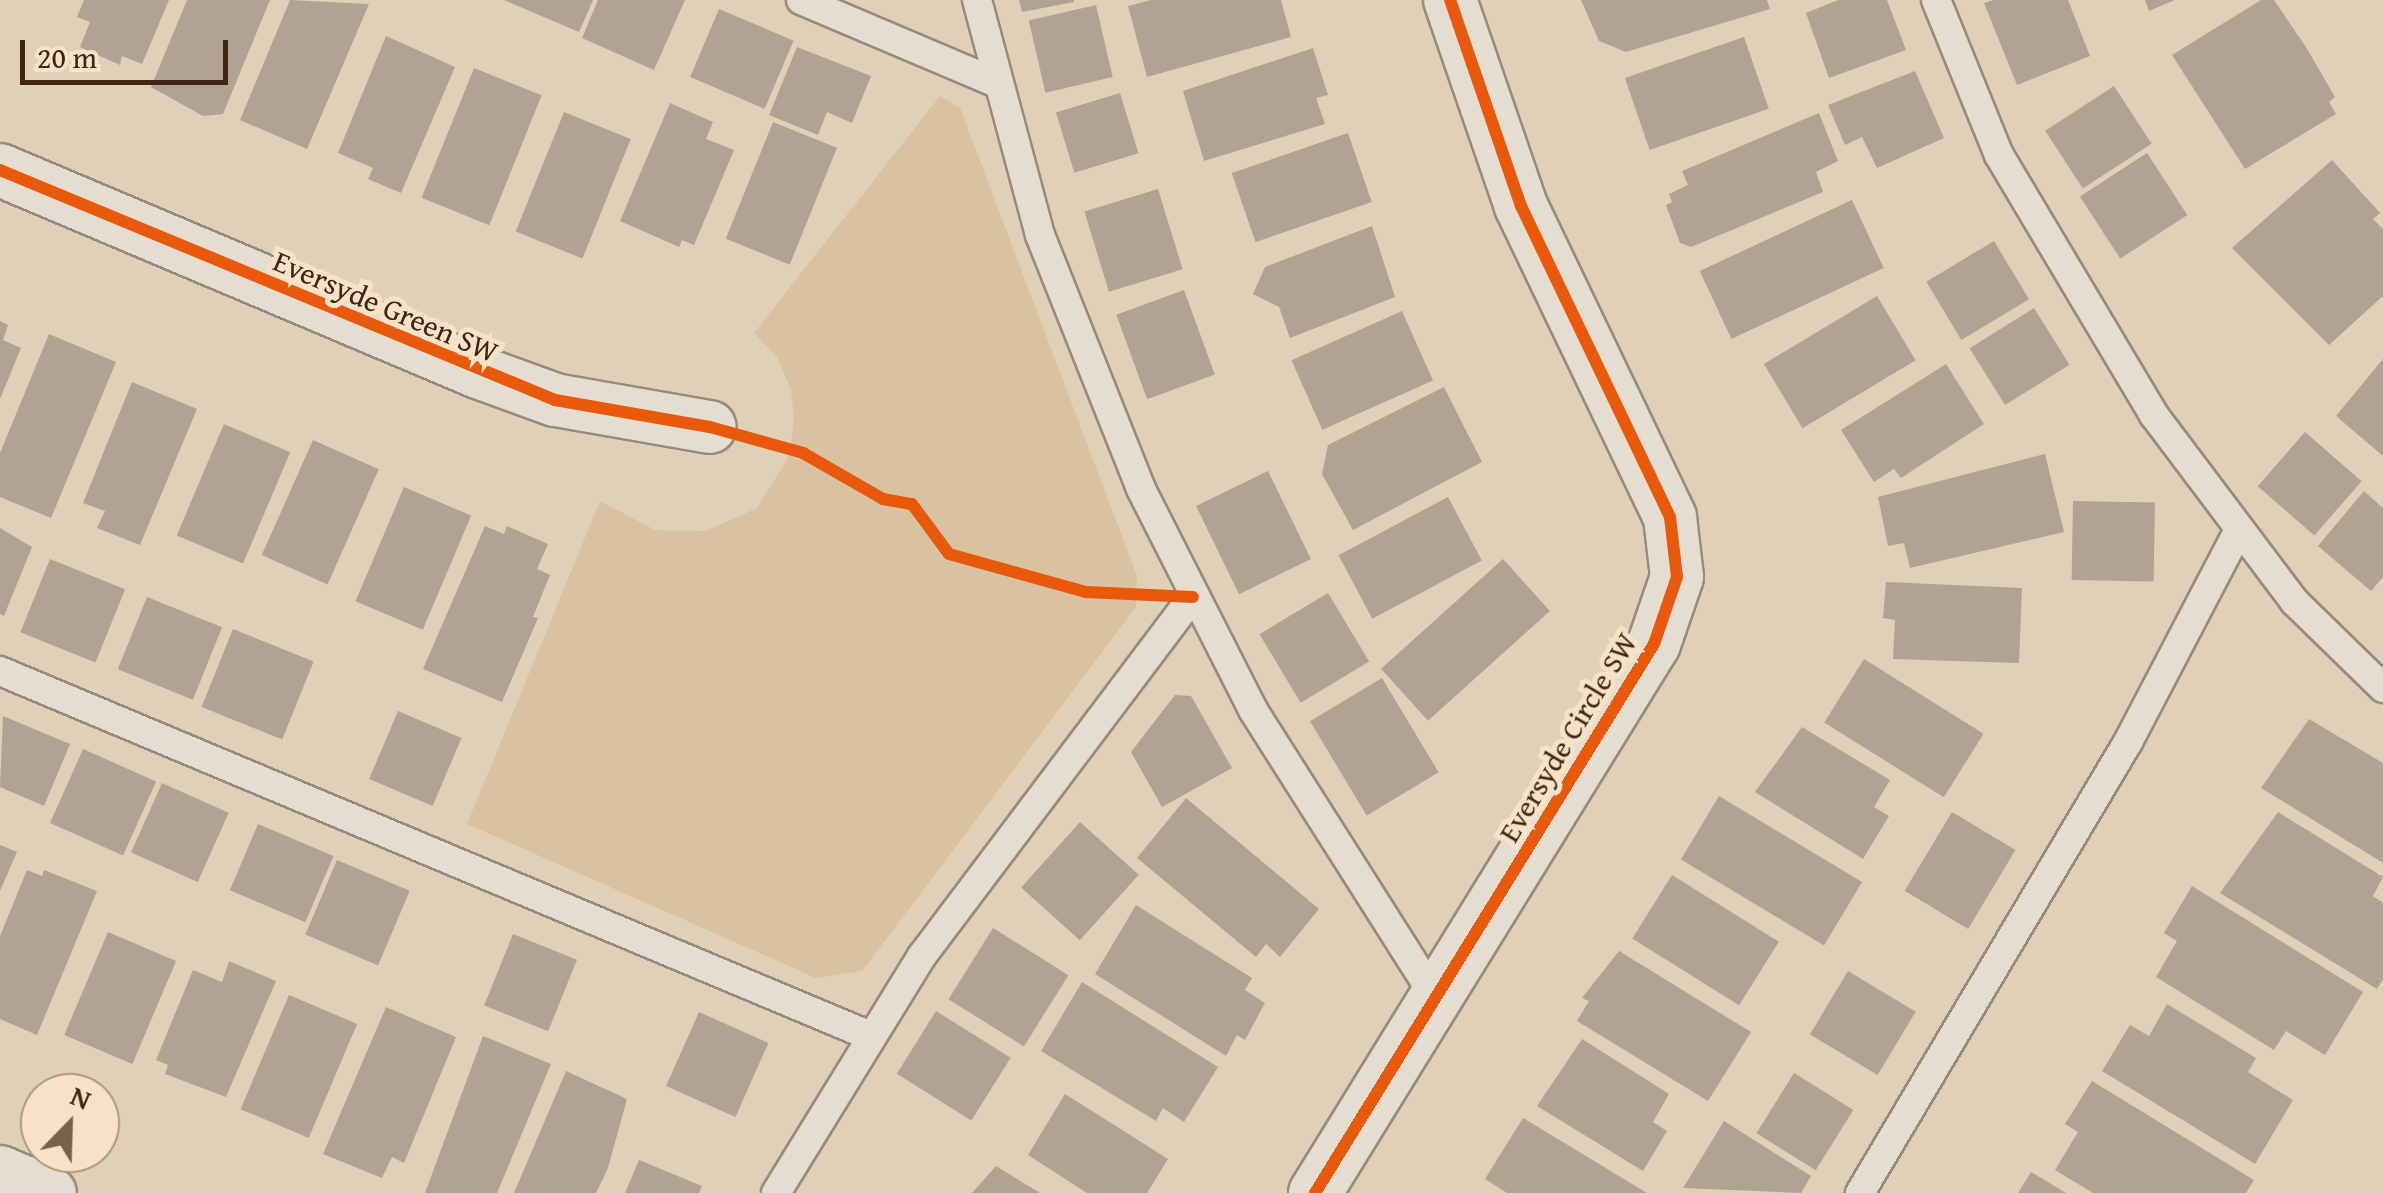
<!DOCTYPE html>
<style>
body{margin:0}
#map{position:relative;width:2383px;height:1193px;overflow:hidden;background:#e0d0b7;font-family:"Gentium Book Plus",serif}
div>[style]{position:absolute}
.green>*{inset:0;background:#d9c2a0}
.building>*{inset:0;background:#b0a392;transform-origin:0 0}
.roads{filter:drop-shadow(2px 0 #978b7a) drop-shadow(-2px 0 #978b7a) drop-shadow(0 2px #978b7a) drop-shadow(0 -2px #978b7a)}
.lane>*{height:28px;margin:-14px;padding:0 14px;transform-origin:14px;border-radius:14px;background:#e5ddd0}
.street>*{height:52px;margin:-26px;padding:0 26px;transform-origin:26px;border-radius:26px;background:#e5ddd0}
.cycleway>*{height:12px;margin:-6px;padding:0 6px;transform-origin:6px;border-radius:6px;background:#e8590c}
span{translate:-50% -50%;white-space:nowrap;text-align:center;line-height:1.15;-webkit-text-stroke:10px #f6e3c5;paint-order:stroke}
.street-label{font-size:30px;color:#402513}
.north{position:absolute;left:20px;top:1073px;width:100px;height:100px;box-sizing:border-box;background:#f6e3c5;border:2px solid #ad977e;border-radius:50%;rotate:23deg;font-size:28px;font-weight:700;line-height:40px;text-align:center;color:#402513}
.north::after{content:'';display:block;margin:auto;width:35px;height:45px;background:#78614c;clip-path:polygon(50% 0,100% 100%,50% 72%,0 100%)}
.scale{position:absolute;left:20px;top:40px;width:208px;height:45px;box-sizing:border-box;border:5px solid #402513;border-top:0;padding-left:12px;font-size:30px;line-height:35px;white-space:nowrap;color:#402513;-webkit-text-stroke:8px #f6e3c5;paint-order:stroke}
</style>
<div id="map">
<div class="green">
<i style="clip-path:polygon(940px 96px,960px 108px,1137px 576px,1136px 607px,862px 971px,816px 978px,467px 824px,600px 501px,655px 530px,706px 531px,757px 508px,789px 456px,794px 421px,791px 390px,777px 357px,754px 333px)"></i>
</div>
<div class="building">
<i style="clip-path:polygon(84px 0,169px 0,142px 64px,122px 56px,120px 65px,80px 47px,90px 22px,77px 17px)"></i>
<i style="clip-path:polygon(187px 0,270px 0,223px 114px,203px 116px,151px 87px)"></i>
<i style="clip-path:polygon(290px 0,369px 4px,307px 149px,240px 120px)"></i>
<i style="clip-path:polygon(504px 0,593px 0,579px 32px)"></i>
<i style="clip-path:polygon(598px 0,685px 0,654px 70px,582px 38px)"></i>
<i style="clip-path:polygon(1019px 0,1074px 0,1074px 2px,1022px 12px)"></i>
<i style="clip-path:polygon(1151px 0,1281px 0,1291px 37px,1147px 77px,1128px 6px)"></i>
<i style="clip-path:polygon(1581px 0,1767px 0,1770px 9px,1626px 52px,1599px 41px)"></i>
<i style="clip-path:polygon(1838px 0,1887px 0,1906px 50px,1829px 78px,1806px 13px)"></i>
<i style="clip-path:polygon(1993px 0,2068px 0,2090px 56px,2017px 85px,1984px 3px)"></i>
<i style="clip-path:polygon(2145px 0,2175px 0,2149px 11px)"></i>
<i style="clip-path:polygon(2261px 0,2274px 0,2306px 47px,2335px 97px,2329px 102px,2336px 114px,2245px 169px,2172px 55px)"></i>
<i style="left:1096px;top:5px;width:74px;height:69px;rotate:77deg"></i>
<i style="left:719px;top:9px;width:81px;height:74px;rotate:23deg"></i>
<i style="clip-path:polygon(386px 36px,455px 67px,401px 193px,368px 179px,373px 168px,338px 153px)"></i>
<i style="left:1744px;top:37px;width:76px;height:126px;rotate:71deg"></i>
<i style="clip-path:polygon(797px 47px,871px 76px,852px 123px,827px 112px,818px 135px,769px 115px)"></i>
<i style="clip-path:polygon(1313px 48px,1328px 95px,1316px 98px,1325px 124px,1204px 161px,1183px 91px)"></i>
<i style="left:474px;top:68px;width:73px;height:140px;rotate:22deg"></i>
<i style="clip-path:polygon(1915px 71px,1944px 138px,1877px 168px,1862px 137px,1845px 145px,1828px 105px)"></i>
<i style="left:2114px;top:86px;width:69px;height:82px;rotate:57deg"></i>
<i style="left:1120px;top:93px;width:63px;height:67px;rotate:73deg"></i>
<i style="clip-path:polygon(670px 103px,713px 122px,706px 139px,734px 150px,694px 245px,682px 240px,679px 247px,620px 221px)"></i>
<i style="left:564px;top:112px;width:72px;height:129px;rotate:22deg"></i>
<i style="clip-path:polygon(1819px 113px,1838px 161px,1816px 172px,1823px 192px,1691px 247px,1680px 243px,1666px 205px,1672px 202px,1669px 194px,1688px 185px,1682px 171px)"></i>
<i style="left:773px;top:122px;width:69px;height:126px;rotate:22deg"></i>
<i style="left:1348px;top:133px;width:73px;height:123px;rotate:71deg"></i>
<i style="left:2147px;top:153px;width:74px;height:80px;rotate:57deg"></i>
<i style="clip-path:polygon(2332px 160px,2380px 213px,2373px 219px,2383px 229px,2383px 296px,2329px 345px,2232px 248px)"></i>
<i style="left:1158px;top:189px;width:84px;height:77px;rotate:73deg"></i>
<i style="left:1852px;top:200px;width:75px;height:168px;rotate:65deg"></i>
<i style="clip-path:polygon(1372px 226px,1395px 297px,1290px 338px,1279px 307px,1253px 294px,1265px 267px)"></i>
<i style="left:1994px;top:241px;width:68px;height:79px;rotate:59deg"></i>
<i style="left:1184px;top:290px;width:90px;height:72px;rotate:70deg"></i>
<i style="left:1877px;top:296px;width:75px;height:132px;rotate:59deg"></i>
<i style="left:2034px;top:308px;width:67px;height:76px;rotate:58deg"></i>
<i style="left:1402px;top:311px;width:76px;height:121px;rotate:66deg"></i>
<i style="clip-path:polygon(0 321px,8px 325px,3px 340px,21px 348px,0 399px)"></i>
<i style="clip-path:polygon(49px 334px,116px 362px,51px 518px,0 497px,0 453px)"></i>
<i style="clip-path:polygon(2383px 359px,2383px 456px,2336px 416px)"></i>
<i style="clip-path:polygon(1946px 364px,1984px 424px,1901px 478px,1894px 469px,1874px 482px,1841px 430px)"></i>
<i style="clip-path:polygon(132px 382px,197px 409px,140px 545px,97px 528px,105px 511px,83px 503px)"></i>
<i style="clip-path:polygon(1444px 387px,1482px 462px,1353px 530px,1322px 474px,1328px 445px)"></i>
<i style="left:224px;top:424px;width:72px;height:121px;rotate:23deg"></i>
<i style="left:2305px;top:432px;width:75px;height:72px;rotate:41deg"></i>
<i style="left:313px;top:440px;width:72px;height:126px;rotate:24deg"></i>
<i style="clip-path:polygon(2045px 454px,2064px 532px,1910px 568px,1904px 543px,1888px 546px,1878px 497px)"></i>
<i style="left:1268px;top:471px;width:98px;height:80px;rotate:64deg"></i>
<i style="left:404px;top:487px;width:73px;height:124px;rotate:23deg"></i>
<i style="clip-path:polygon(2364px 491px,2383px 508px,2383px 577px,2371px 591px,2318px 546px)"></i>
<i style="left:1448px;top:497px;width:72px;height:124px;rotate:62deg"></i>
<i style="left:2073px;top:501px;width:82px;height:79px;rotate:1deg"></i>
<i style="clip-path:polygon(485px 526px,504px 534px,507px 526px,548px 544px,537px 569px,550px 575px,533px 617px,538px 618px,502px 702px,423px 669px)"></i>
<i style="clip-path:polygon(0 528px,32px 547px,4px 616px,0 614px)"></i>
<i style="left:50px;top:559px;width:81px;height:79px;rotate:22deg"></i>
<i style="left:1503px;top:559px;width:70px;height:164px;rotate:48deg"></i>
<i style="clip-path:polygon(1886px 582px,2022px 588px,2019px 663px,1893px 659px,1895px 620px,1883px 618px)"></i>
<i style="left:1328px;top:593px;width:80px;height:80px;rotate:59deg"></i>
<i style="left:147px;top:597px;width:81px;height:78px;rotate:22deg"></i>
<i style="left:233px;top:629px;width:87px;height:84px;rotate:22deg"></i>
<i style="left:1864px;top:659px;width:141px;height:75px;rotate:32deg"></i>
<i style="left:1382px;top:678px;width:110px;height:84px;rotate:59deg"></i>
<i style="clip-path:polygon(1175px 695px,1191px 696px,1232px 768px,1162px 807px,1131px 752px)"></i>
<i style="left:398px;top:711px;width:69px;height:74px;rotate:23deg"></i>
<i style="clip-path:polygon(3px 716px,70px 744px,44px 806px,0 787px)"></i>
<i style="clip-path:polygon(2309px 719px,2383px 763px,2383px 863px,2261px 788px)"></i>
<i style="clip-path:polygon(1802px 727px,1890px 780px,1874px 807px,1889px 816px,1863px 859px,1755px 792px)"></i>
<i style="left:83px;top:749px;width:80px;height:81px;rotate:24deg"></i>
<i style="left:162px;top:783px;width:73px;height:76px;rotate:24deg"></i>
<i style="left:1719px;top:796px;width:167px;height:74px;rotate:31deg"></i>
<i style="clip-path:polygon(1186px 798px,1319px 909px,1280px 957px,1266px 944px,1256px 957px,1137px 858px)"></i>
<i style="left:1952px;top:812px;width:74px;height:92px;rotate:31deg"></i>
<i style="clip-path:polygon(2278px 812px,2383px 877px,2373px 896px,2383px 903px,2383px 979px,2377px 989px,2220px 893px)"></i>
<i style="left:1080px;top:822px;width:79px;height:88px;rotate:42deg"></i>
<i style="left:258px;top:824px;width:82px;height:72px;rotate:23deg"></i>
<i style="clip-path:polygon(0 845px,17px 852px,0 891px)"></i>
<i style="left:337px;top:860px;width:79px;height:81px;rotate:23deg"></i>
<i style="clip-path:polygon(27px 870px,42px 876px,44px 870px,97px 891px,37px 1035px,0 1019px,0 936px)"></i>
<i style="left:1672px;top:875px;width:126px;height:75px;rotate:32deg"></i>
<i style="clip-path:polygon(2192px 886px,2363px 992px,2325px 1055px,2286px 1031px,2274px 1050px,2156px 977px,2177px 941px,2164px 933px)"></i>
<i style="clip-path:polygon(1136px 905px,1252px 978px,1245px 990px,1265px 1003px,1245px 1040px,1237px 1035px,1226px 1056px,1095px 974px)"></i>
<i style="left:993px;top:928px;width:89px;height:84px;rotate:32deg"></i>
<i style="left:108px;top:932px;width:74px;height:112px;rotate:23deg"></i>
<i style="left:513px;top:934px;width:69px;height:77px;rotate:22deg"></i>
<i style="clip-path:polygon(1619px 951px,1751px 1032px,1708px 1101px,1577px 1021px,1589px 1001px,1582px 998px)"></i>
<i style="clip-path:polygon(229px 961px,276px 981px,226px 1097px,165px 1074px,168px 1065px,156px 1060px,193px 970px,222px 982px)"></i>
<i style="left:1848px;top:971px;width:79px;height:74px;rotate:31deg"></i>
<i style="clip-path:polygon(1082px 982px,1218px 1067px,1184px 1122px,1163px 1108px,1156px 1121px,1041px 1051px)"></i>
<i style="left:289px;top:995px;width:74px;height:124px;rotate:23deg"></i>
<i style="clip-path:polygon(2167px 1004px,2256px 1058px,2248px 1072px,2293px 1100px,2255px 1164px,2102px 1071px,2130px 1025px,2149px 1036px)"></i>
<i style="clip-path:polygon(386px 1007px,456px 1037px,404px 1163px,392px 1157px,382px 1178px,323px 1154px)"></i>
<i style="left:936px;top:1011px;width:88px;height:74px;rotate:32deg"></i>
<i style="left:699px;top:1012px;width:76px;height:81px;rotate:24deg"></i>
<i style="clip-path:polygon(483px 1036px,551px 1064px,497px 1193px,425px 1193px)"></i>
<i style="clip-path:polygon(1582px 1039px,1669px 1094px,1653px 1122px,1667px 1131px,1643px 1171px,1537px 1106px)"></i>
<i style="clip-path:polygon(566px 1071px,627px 1099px,608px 1168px,596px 1193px,514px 1193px)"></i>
<i style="left:1794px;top:1073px;width:70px;height:71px;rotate:32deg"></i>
<i style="clip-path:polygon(2092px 1081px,2254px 1180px,2246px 1193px,2093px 1193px,2055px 1170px,2078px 1132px,2065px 1124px)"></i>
<i style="clip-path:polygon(1065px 1094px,1168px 1159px,1147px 1193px,1087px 1193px,1028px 1155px)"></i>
<i style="clip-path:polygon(1523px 1118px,1647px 1193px,1507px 1193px,1485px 1179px)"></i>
<i style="clip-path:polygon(1724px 1121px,1811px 1176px,1801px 1193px,1683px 1188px)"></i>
<i style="clip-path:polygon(639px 1160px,702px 1186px,699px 1193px,625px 1193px)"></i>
<i style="clip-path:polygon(996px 1166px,1040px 1193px,972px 1193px)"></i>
<i style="clip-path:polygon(2031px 1172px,2066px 1193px,2018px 1193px)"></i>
</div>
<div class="roads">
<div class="lane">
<i style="left:801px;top:0;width:213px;rotate:23deg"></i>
<i style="left:977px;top:0;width:243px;rotate:75deg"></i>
<i style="left:1040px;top:235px;width:273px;rotate:68.3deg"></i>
<i style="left:1141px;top:489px;width:248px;rotate:63.1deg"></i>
<i style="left:1253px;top:710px;width:341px;rotate:57.6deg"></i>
<i style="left:1936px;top:0;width:167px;rotate:67.9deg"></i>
<i style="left:1999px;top:155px;width:303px;rotate:59.2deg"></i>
<i style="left:2154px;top:415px;width:234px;rotate:53deg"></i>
<i style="left:2295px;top:602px;width:123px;rotate:44.3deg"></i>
<i style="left:0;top:671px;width:941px;rotate:22.75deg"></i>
<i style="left:776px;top:1193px;width:278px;rotate:-58.4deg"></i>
<i style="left:922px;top:956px;width:450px;rotate:-53deg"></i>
<i style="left:1860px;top:1193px;width:525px;rotate:-59.28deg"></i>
<i style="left:2128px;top:742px;width:237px;rotate:-62.4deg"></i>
</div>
<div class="street">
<i style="left:0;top:170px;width:519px;rotate:22.91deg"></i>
<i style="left:478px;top:372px;width:82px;rotate:20deg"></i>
<i style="left:555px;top:400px;width:157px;rotate:9.9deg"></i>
<i style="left:0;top:1172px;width:54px;rotate:22.8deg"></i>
<i style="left:1315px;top:1193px;width:645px;rotate:-58.31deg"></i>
<i style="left:1654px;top:644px;width:71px;rotate:-71.1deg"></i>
<i style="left:1677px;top:577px;width:60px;rotate:-96.7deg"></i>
<i style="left:1670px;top:517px;width:345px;rotate:-115.6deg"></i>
<i style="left:1521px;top:206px;width:218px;rotate:-109deg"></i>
</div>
</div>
<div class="cycleway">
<i style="left:0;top:170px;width:601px;rotate:22.51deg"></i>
<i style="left:555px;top:400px;width:157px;rotate:9.9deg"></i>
<i style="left:710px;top:427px;width:97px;rotate:15.6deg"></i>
<i style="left:803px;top:453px;width:92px;rotate:29.9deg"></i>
<i style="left:883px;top:499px;width:29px;rotate:10deg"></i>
<i style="left:912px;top:504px;width:62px;rotate:53.5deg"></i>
<i style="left:949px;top:554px;width:142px;rotate:15.5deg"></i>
<i style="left:1086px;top:592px;width:107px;rotate:2.7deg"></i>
<i style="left:1315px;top:1193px;width:645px;rotate:-58.31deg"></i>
<i style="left:1654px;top:644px;width:71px;rotate:-71.1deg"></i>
<i style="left:1677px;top:577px;width:60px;rotate:-96.7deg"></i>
<i style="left:1670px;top:517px;width:345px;rotate:-115.6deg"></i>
<i style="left:1521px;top:206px;width:218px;rotate:-109deg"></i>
</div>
<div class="street-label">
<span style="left:386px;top:306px;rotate:23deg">Eversyde Green SW</span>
<span style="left:1567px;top:737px;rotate:-59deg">Eversyde Circle SW</span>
</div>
<div class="north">N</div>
<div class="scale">20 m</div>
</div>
